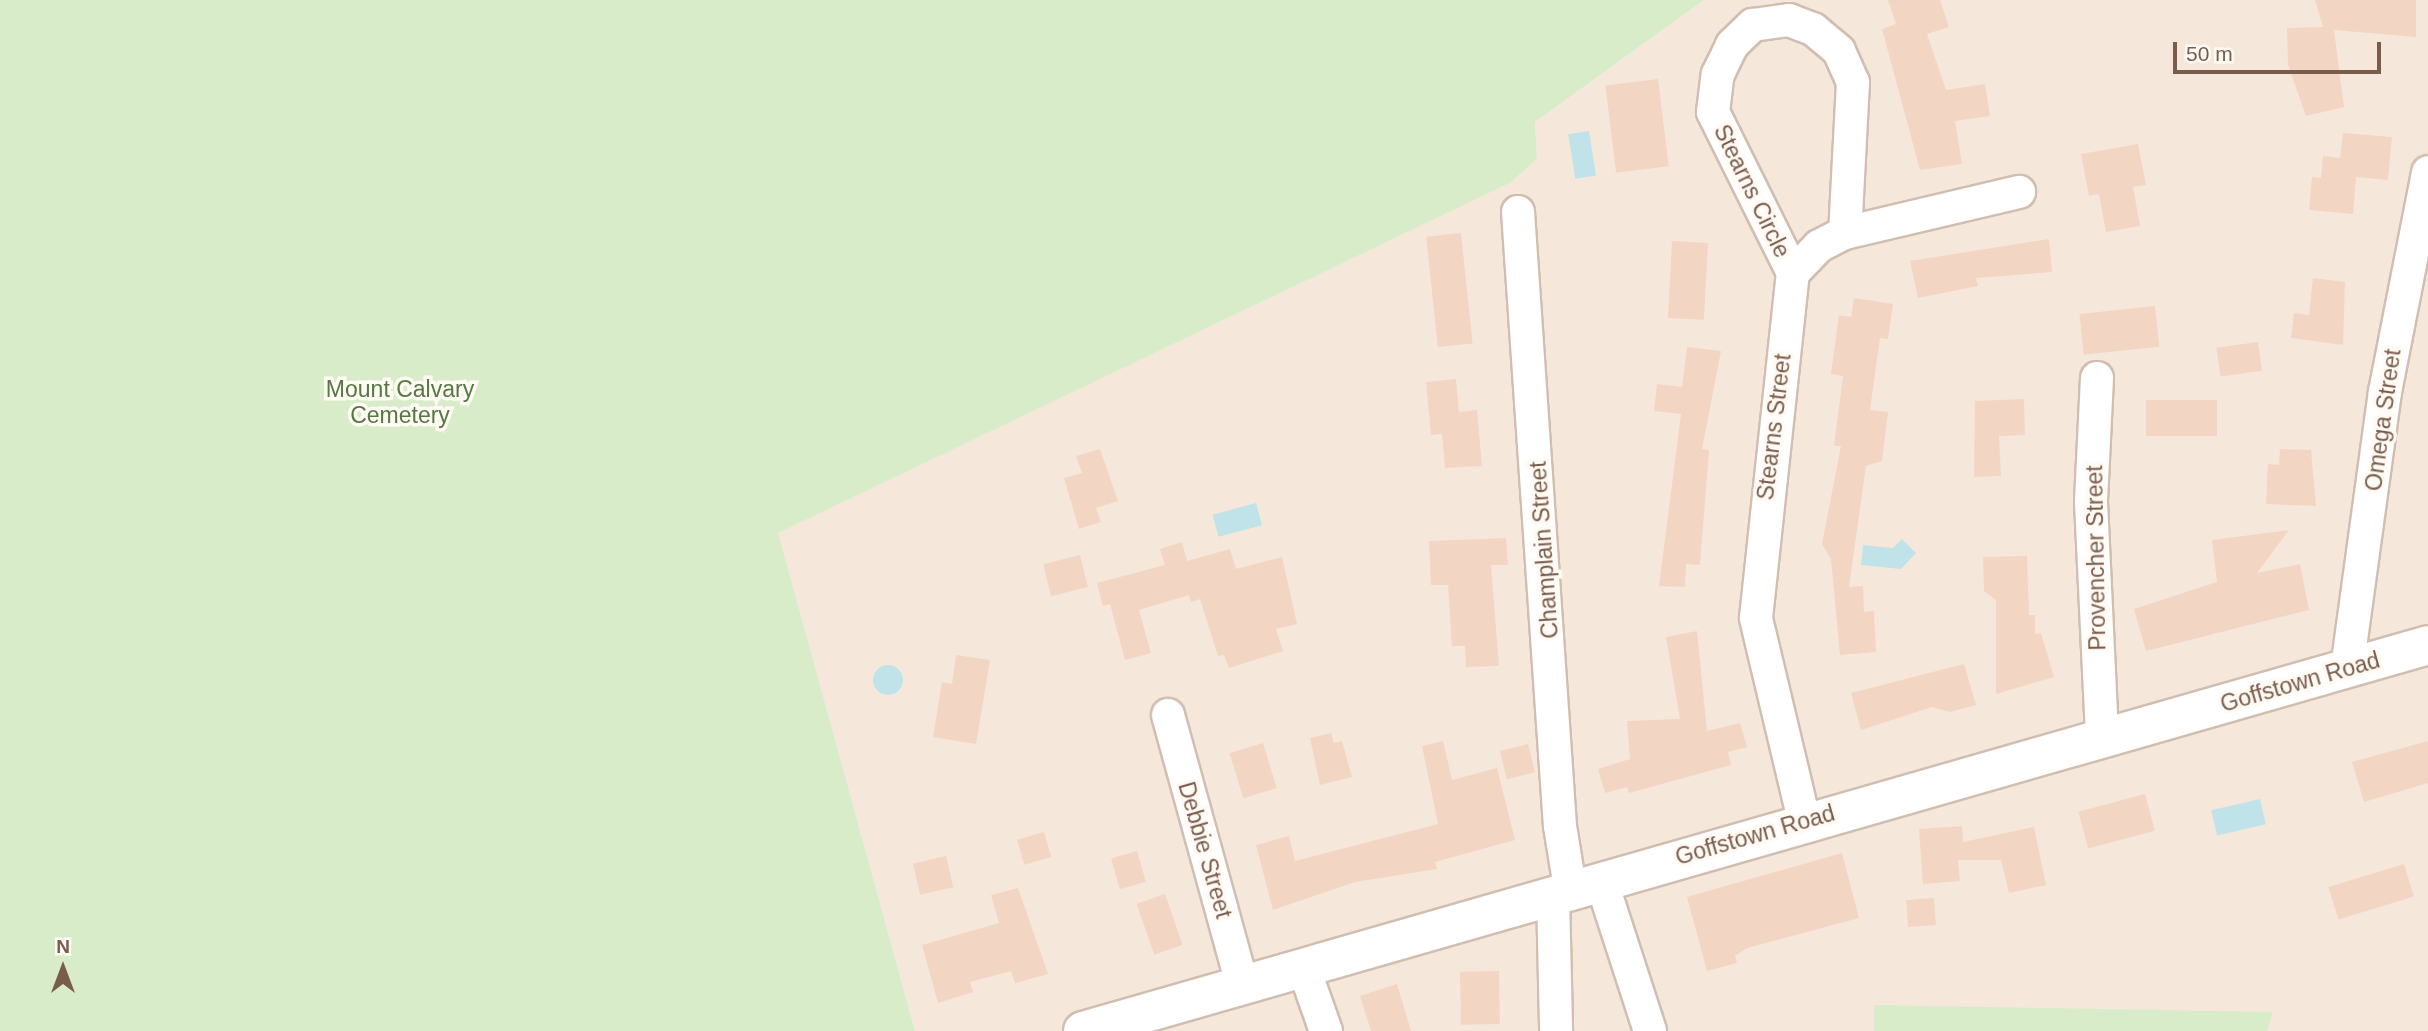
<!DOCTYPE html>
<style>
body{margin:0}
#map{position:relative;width:2428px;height:1031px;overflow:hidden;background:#fdf6ec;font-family:Helvetica,sans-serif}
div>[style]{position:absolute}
.residential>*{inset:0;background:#f5e8da}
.green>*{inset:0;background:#d8ecc9}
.water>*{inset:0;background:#bfe3e8;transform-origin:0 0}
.round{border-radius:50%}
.building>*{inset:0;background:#f3d5c3;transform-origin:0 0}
.roads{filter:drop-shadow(2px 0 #d1beb0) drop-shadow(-2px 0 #d1beb0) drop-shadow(0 2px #d1beb0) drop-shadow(0 -2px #d1beb0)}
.minor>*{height:32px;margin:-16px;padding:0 16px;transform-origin:16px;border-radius:16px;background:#fff}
.secondary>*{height:38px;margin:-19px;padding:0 19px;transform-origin:19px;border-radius:19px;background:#fff}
span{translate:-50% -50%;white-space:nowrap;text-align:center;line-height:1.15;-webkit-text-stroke:7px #fffaf3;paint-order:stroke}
.street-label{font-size:23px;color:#7a5c4d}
.park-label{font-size:23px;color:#537a41}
.north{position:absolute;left:28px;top:933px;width:70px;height:70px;-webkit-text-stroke:5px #fffaf3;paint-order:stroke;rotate:0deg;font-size:19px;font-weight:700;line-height:28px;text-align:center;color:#7a5c4d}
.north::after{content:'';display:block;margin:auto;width:24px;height:32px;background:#7a5c4d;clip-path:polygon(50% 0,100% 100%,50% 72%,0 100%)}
.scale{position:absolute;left:2173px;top:42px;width:208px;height:32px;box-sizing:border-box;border:4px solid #7a5c4d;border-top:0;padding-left:9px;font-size:21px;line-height:24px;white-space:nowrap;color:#7a5c4d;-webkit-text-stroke:5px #fffaf3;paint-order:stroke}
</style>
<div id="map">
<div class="residential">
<i style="clip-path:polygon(1704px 0,2428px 0,2428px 1031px,915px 1031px,777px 533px,1510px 183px,1537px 159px,1535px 122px)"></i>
</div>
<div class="green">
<i style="clip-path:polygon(0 0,1704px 0,1535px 122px,1537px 159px,1510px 183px,778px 533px,915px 1031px,0 1031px)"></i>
<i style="clip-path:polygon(1874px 1005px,2273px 1012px,2267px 1031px,1874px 1031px)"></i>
</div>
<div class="water">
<i style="left:1589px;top:131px;width:45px;height:21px;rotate:81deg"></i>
<i style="left:1256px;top:503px;width:23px;height:45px;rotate:75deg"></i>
<i style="clip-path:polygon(1902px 539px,1916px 553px,1901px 569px,1861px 565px,1863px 545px,1893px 548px)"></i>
<i class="round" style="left:873px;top:665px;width:30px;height:30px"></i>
<i style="left:2260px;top:799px;width:26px;height:50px;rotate:77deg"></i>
</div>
<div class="building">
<i style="clip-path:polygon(1888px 0,1940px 0,1949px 27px,1927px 34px,1946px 90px,1985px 84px,1990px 116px,1955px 121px,1962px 164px,1920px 170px,1882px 29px,1896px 24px)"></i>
<i style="clip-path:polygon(2315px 0,2416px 0,2416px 37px,2334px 30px,2344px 107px,2306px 116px,2288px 65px,2287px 28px,2323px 27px)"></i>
<i style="left:1658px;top:79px;width:88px;height:53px;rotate:83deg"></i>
<i style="clip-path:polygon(2343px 133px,2392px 137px,2388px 180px,2356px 177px,2353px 214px,2309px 210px,2312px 177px,2321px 178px,2323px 156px,2340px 158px)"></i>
<i style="clip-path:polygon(2138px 144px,2146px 185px,2133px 187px,2140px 226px,2106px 232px,2099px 194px,2089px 196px,2081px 154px)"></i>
<i style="left:1461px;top:233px;width:111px;height:35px;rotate:84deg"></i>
<i style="clip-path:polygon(2049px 239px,2052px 272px,1976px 278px,1978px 286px,1918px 298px,1910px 261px)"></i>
<i style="left:1672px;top:241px;width:36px;height:77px;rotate:3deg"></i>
<i style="clip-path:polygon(2313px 278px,2345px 282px,2343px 345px,2291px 338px,2294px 313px,2309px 315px)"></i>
<i style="clip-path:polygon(1854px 298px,1893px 304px,1888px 339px,1880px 338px,1870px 410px,1888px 412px,1882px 461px,1866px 466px,1849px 587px,1863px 586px,1864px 612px,1874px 611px,1876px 652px,1840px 655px,1831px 559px,1822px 544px,1841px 446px,1834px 446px,1843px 376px,1831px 374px,1839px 315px,1851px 317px)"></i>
<i style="left:2155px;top:306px;width:41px;height:76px;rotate:84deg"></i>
<i style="left:2258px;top:342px;width:29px;height:42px;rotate:82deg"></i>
<i style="clip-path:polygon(1687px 347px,1721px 351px,1702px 449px,1709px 450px,1700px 565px,1686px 564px,1685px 587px,1659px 586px,1681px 414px,1654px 411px,1657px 384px,1682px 387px)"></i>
<i style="clip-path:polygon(1456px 379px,1459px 412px,1477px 410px,1482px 466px,1445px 468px,1442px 434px,1431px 435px,1426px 382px)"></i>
<i style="clip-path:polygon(2024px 399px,2025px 435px,1999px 436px,2001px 476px,1974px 477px,1975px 401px)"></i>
<i style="left:2217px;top:400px;width:36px;height:71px;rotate:90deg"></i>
<i style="clip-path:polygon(1100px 449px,1118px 501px,1096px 508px,1101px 522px,1079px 529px,1064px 478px,1082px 473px,1076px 456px)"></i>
<i style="clip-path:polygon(2280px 449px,2311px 450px,2316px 506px,2266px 504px,2268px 464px,2279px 465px)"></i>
<i style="clip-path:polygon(2289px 530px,2257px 573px,2300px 564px,2309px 610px,2146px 651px,2134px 609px,2217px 582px,2212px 540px)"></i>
<i style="clip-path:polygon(1506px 538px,1508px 565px,1491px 565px,1499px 666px,1466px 667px,1465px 646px,1452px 646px,1448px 585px,1431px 585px,1429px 541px)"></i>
<i style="clip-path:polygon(1182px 542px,1187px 561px,1230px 549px,1236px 569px,1282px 557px,1297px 624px,1276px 629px,1283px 651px,1229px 668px,1224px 655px,1218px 656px,1200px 599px,1191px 602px,1189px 595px,1139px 610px,1151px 653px,1125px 660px,1110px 604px,1103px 606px,1097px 583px,1165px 565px,1160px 549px)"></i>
<i style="left:1080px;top:555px;width:33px;height:38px;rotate:76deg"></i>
<i style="clip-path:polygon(2027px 556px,2029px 615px,2035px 615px,2035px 634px,2041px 633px,2054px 677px,1996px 694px,1996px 600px,1984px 591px,1983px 557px)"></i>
<i style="clip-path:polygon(1697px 631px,1707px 731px,1740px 723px,1747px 747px,1728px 752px,1731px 765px,1629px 793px,1627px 787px,1605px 793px,1598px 769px,1630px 759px,1627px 721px,1680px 719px,1666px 637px)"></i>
<i style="clip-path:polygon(956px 655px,990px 660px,976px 744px,933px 737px,942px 682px,952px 684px)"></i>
<i style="clip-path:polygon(1964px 664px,1976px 705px,1950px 712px,1932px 707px,1861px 730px,1851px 693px)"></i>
<i style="clip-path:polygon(1331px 733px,1334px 743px,1342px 741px,1352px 777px,1320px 785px,1310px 738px)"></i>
<i style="clip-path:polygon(1443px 741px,1452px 780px,1497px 768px,1515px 840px,1435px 862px,1437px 869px,1355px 882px,1273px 910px,1256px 845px,1289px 836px,1295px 861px,1438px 824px,1422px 746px)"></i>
<i style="clip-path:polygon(2428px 741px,2428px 783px,2364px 802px,2352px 762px)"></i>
<i style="left:1263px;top:743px;width:47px;height:35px;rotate:73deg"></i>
<i style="left:1528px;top:744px;width:29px;height:29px;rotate:76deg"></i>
<i style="left:2145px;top:794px;width:38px;height:69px;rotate:75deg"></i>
<i style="clip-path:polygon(1962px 826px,1963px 842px,2034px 827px,2046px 885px,2009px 893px,2001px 860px,1958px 860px,1960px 881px,1923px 884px,1919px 829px)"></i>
<i style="left:1044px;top:832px;width:26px;height:28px;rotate:74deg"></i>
<i style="left:1137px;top:851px;width:32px;height:27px;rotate:74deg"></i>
<i style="clip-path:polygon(1842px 853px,1859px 918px,1747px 948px,1735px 956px,1737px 963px,1707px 971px,1687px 897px)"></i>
<i style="left:946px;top:856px;width:32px;height:34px;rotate:77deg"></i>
<i style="left:2404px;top:864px;width:34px;height:79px;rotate:73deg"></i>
<i style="clip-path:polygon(1018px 888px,1048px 974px,1015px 983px,1011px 971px,970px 982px,973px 992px,938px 1003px,922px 945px,999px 923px,991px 895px)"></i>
<i style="left:1165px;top:894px;width:54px;height:30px;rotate:71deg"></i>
<i style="left:1934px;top:898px;width:27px;height:28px;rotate:86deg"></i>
<i style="left:1499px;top:971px;width:53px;height:39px;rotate:89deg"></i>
<i style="clip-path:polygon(1397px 984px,1411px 1031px,1371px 1031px,1360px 996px)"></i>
</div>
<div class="roads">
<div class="minor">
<i style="left:1518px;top:212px;width:615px;rotate:86.09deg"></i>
<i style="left:1560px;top:826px;width:63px;rotate:80.8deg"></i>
<i style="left:1793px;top:273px;width:180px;rotate:-116.4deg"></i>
<i style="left:1713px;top:112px;width:38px;rotate:-83deg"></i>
<i style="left:1718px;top:74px;width:32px;rotate:-64deg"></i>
<i style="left:1732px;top:45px;width:29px;rotate:-44deg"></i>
<i style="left:1753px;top:25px;width:36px;rotate:-8deg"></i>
<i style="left:1789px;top:20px;width:26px;rotate:21deg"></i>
<i style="left:1813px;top:29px;width:34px;rotate:40deg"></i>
<i style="left:1839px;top:51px;width:34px;rotate:66deg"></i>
<i style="left:1853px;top:82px;width:151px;rotate:93deg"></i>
<i style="left:2097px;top:378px;width:124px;rotate:92.8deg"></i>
<i style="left:2091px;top:502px;width:235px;rotate:87.3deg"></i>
<i style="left:2347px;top:669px;width:280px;rotate:-82.2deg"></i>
<i style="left:2385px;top:392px;width:224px;rotate:-78.9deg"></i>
<i style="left:1168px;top:715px;width:279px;rotate:74.6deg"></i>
<i style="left:1804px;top:820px;width:208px;rotate:-103.4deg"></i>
<i style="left:1756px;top:618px;width:347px;rotate:-83.9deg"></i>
<i style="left:1793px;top:273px;width:37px;rotate:-46deg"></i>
<i style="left:1819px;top:246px;width:29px;rotate:-27deg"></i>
<i style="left:1845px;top:233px;width:179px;rotate:-13.3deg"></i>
<i style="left:1601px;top:880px;width:159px;rotate:72deg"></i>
<i style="left:1553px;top:894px;width:137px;rotate:88.7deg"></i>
<i style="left:1303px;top:966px;width:69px;rotate:70.5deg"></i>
</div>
<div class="secondary">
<i style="left:1083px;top:1031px;width:1399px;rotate:-16.01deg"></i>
</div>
</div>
<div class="street-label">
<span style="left:1752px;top:191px;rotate:64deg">Stearns Circle</span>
<span style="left:2383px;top:420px;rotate:-82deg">Omega Street</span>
<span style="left:1774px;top:427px;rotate:-83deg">Stearns Street</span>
<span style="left:1544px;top:550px;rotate:-94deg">Champlain Street</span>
<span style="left:2096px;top:558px;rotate:-91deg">Provencher Street</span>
<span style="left:2300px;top:682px;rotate:-16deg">Goffstown Road</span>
<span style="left:1755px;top:835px;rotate:-16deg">Goffstown Road</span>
<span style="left:1205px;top:850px;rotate:74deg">Debbie Street</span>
</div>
<div class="park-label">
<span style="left:400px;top:402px">Mount Calvary<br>Cemetery</span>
</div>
<div class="north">N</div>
<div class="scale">50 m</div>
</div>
